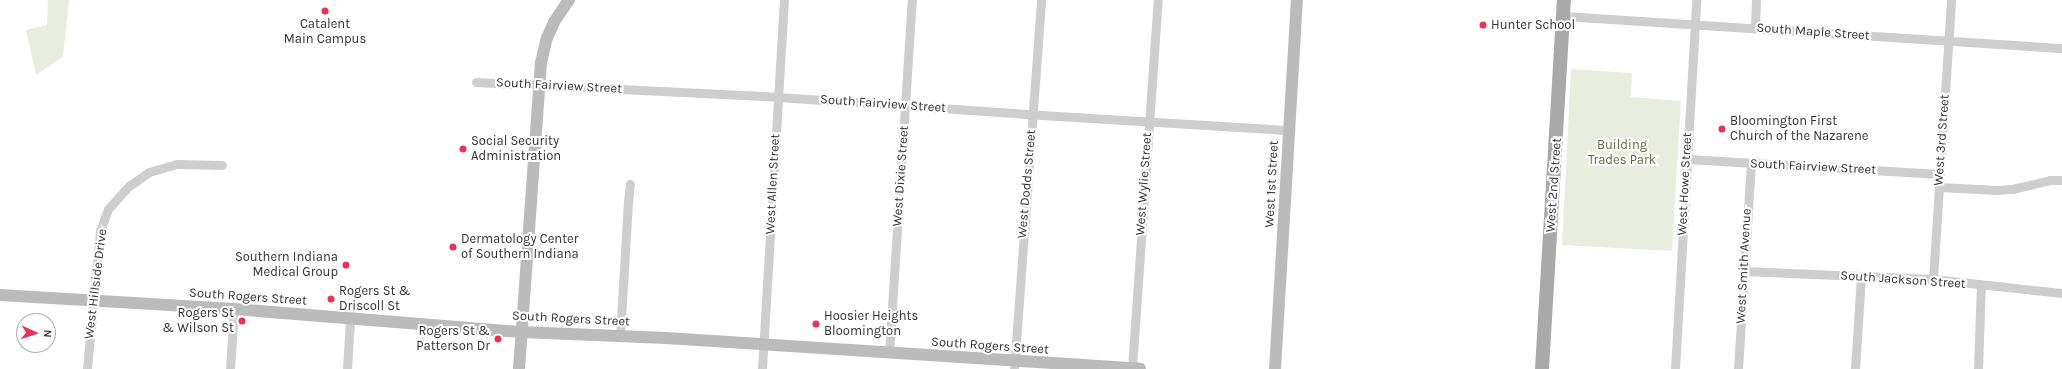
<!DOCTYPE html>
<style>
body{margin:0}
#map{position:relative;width:2062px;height:369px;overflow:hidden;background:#fff;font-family:Karla,sans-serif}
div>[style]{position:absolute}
.green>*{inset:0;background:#e9eddf}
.street>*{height:9px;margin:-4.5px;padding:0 4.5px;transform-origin:4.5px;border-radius:4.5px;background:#cecece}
.secondary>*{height:12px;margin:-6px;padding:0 6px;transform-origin:6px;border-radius:6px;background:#bbb}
.primary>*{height:14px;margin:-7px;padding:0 7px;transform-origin:7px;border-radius:7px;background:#a9a9a9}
.dots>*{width:11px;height:11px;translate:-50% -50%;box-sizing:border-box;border:2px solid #fff;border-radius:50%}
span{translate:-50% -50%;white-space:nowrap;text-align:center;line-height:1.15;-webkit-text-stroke:4px #fff;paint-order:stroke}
.poi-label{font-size:13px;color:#313131}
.left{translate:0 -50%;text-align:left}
.right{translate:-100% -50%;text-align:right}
.street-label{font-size:13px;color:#313131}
.park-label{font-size:13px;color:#5a6e3d}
.north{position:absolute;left:16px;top:313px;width:40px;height:40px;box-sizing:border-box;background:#fff;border:1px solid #adadad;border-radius:50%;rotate:93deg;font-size:11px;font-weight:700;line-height:16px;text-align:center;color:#313131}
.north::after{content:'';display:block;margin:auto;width:14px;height:18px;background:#e83258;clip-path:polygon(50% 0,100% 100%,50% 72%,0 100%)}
</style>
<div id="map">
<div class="green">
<i style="clip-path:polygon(48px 0,69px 0,63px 57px,36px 75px,26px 30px,47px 25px)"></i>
<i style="clip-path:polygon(1571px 69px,1632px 73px,1631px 97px,1681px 101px,1672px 251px,1562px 245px)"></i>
</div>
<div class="street">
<i style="left:1564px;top:16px;width:499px;rotate:3.7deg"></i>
<i style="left:1755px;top:28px;width:28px;rotate:-88deg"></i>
<i style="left:476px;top:82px;width:302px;rotate:2.8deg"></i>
<i style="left:778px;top:97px;width:264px;rotate:3.9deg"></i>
<i style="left:1041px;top:115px;width:248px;rotate:3.5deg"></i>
<i style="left:1687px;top:159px;width:253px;rotate:3.4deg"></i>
<i style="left:1939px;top:187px;width:57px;rotate:3deg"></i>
<i style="left:1996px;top:190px;width:16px;rotate:-4deg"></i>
<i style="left:2012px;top:189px;width:39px;rotate:-13deg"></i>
<i style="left:2050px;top:180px;width:12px"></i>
<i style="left:1744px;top:271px;width:189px;rotate:2.4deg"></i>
<i style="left:1933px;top:279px;width:130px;rotate:6.2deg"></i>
<i style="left:1933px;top:279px;width:280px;rotate:-86.3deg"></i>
<i style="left:620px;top:336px;width:134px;rotate:-86.6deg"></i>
<i style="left:628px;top:202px;width:18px;rotate:-84deg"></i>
<i style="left:889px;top:353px;width:354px;rotate:-86.3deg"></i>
<i style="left:1132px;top:368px;width:369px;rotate:-86deg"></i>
<i style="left:87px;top:369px;width:139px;rotate:-84.6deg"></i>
<i style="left:100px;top:231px;width:23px;rotate:-70deg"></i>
<i style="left:108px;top:209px;width:31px;rotate:-48deg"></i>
<i style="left:129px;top:186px;width:24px;rotate:-35deg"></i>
<i style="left:149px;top:172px;width:29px;rotate:-16deg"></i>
<i style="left:177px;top:164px;width:45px;rotate:1.3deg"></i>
<i style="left:230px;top:369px;width:60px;rotate:-86.2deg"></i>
<i style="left:347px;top:369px;width:50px;rotate:-86.6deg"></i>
<i style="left:762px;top:369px;width:370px;rotate:-86.6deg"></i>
<i style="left:1014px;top:369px;width:370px;rotate:-85.8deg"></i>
<i style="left:1675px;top:369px;width:370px;rotate:-86.7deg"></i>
<i style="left:1738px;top:369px;width:205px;rotate:-86.4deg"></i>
<i style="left:1855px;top:369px;width:92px;rotate:-86.3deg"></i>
<i style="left:1978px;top:369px;width:84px;rotate:-88deg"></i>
</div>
<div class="secondary">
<i style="left:0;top:295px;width:234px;rotate:3.4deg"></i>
<i style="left:234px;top:309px;width:289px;rotate:4.6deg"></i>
<i style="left:522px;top:332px;width:144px;rotate:2.4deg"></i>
<i style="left:666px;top:338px;width:475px;rotate:3.7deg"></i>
<i style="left:519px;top:369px;width:307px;rotate:-85.9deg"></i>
<i style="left:541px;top:63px;width:26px;rotate:-77deg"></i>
<i style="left:547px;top:38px;width:17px;rotate:-66deg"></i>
<i style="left:554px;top:22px;width:27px;rotate:-56deg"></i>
<i style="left:1275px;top:369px;width:370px;rotate:-86.6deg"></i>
</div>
<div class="primary">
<i style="left:1542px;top:369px;width:370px;rotate:-86.6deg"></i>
</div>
<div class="dots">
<i style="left:325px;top:11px;background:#e83258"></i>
<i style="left:1483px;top:25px;background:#e83258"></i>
<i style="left:1722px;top:129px;background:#e83258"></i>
<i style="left:463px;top:149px;background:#e83258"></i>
<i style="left:453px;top:247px;background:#e83258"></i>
<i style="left:346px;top:265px;background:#e83258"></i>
<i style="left:331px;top:299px;background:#e83258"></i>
<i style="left:242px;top:321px;background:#e83258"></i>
<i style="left:816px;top:324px;background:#e83258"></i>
<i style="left:498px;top:339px;background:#e83258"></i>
</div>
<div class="poi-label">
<span style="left:325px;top:32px">Catalent<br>Main Campus</span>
<span class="left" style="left:1491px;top:25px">Hunter School</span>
<span class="left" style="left:1730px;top:129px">Bloomington First<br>Church of the Nazarene</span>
<span class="left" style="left:471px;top:149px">Social Security<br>Administration</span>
<span class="left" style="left:461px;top:247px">Dermatology Center<br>of Southern Indiana</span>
<span class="right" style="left:338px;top:265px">Southern Indiana<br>Medical Group</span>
<span class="left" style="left:339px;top:299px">Rogers St &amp;<br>Driscoll St</span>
<span class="right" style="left:234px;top:321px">Rogers St<br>&amp; Wilson St</span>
<span class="left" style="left:824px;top:324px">Hoosier Heights<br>Bloomington</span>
<span class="right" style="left:490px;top:339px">Rogers St &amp;<br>Patterson Dr</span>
</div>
<div class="street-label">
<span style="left:1813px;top:32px;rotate:4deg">South Maple Street</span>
<span style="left:559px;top:86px;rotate:3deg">South Fairview Street</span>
<span style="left:883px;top:104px;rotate:4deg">South Fairview Street</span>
<span style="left:1942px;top:140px;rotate:-86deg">West 3rd Street</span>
<span style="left:1813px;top:167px;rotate:3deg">South Fairview Street</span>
<span style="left:901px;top:176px;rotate:-86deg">West Dixie Street</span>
<span style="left:773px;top:184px;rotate:-87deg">West Allen Street</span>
<span style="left:1027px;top:184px;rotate:-85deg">West Dodds Street</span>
<span style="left:1144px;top:184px;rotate:-86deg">West Wylie Street</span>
<span style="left:1272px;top:184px;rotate:-87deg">West 1st Street</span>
<span style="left:1685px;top:184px;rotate:-87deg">West Howe Street</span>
<span style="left:1554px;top:185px;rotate:-86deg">West 2nd Street</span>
<span style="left:1744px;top:266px;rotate:-87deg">West Smith Avenue</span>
<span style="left:1903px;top:280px;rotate:4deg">South Jackson Street</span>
<span style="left:96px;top:284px;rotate:-83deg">West Hillside Drive</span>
<span style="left:248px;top:297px;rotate:4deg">South Rogers Street</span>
<span style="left:571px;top:319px;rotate:3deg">South Rogers Street</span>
<span style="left:990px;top:346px;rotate:4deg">South Rogers Street</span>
</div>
<div class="park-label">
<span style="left:1622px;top:153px">Building<br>Trades Park</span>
</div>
<div class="north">N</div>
</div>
